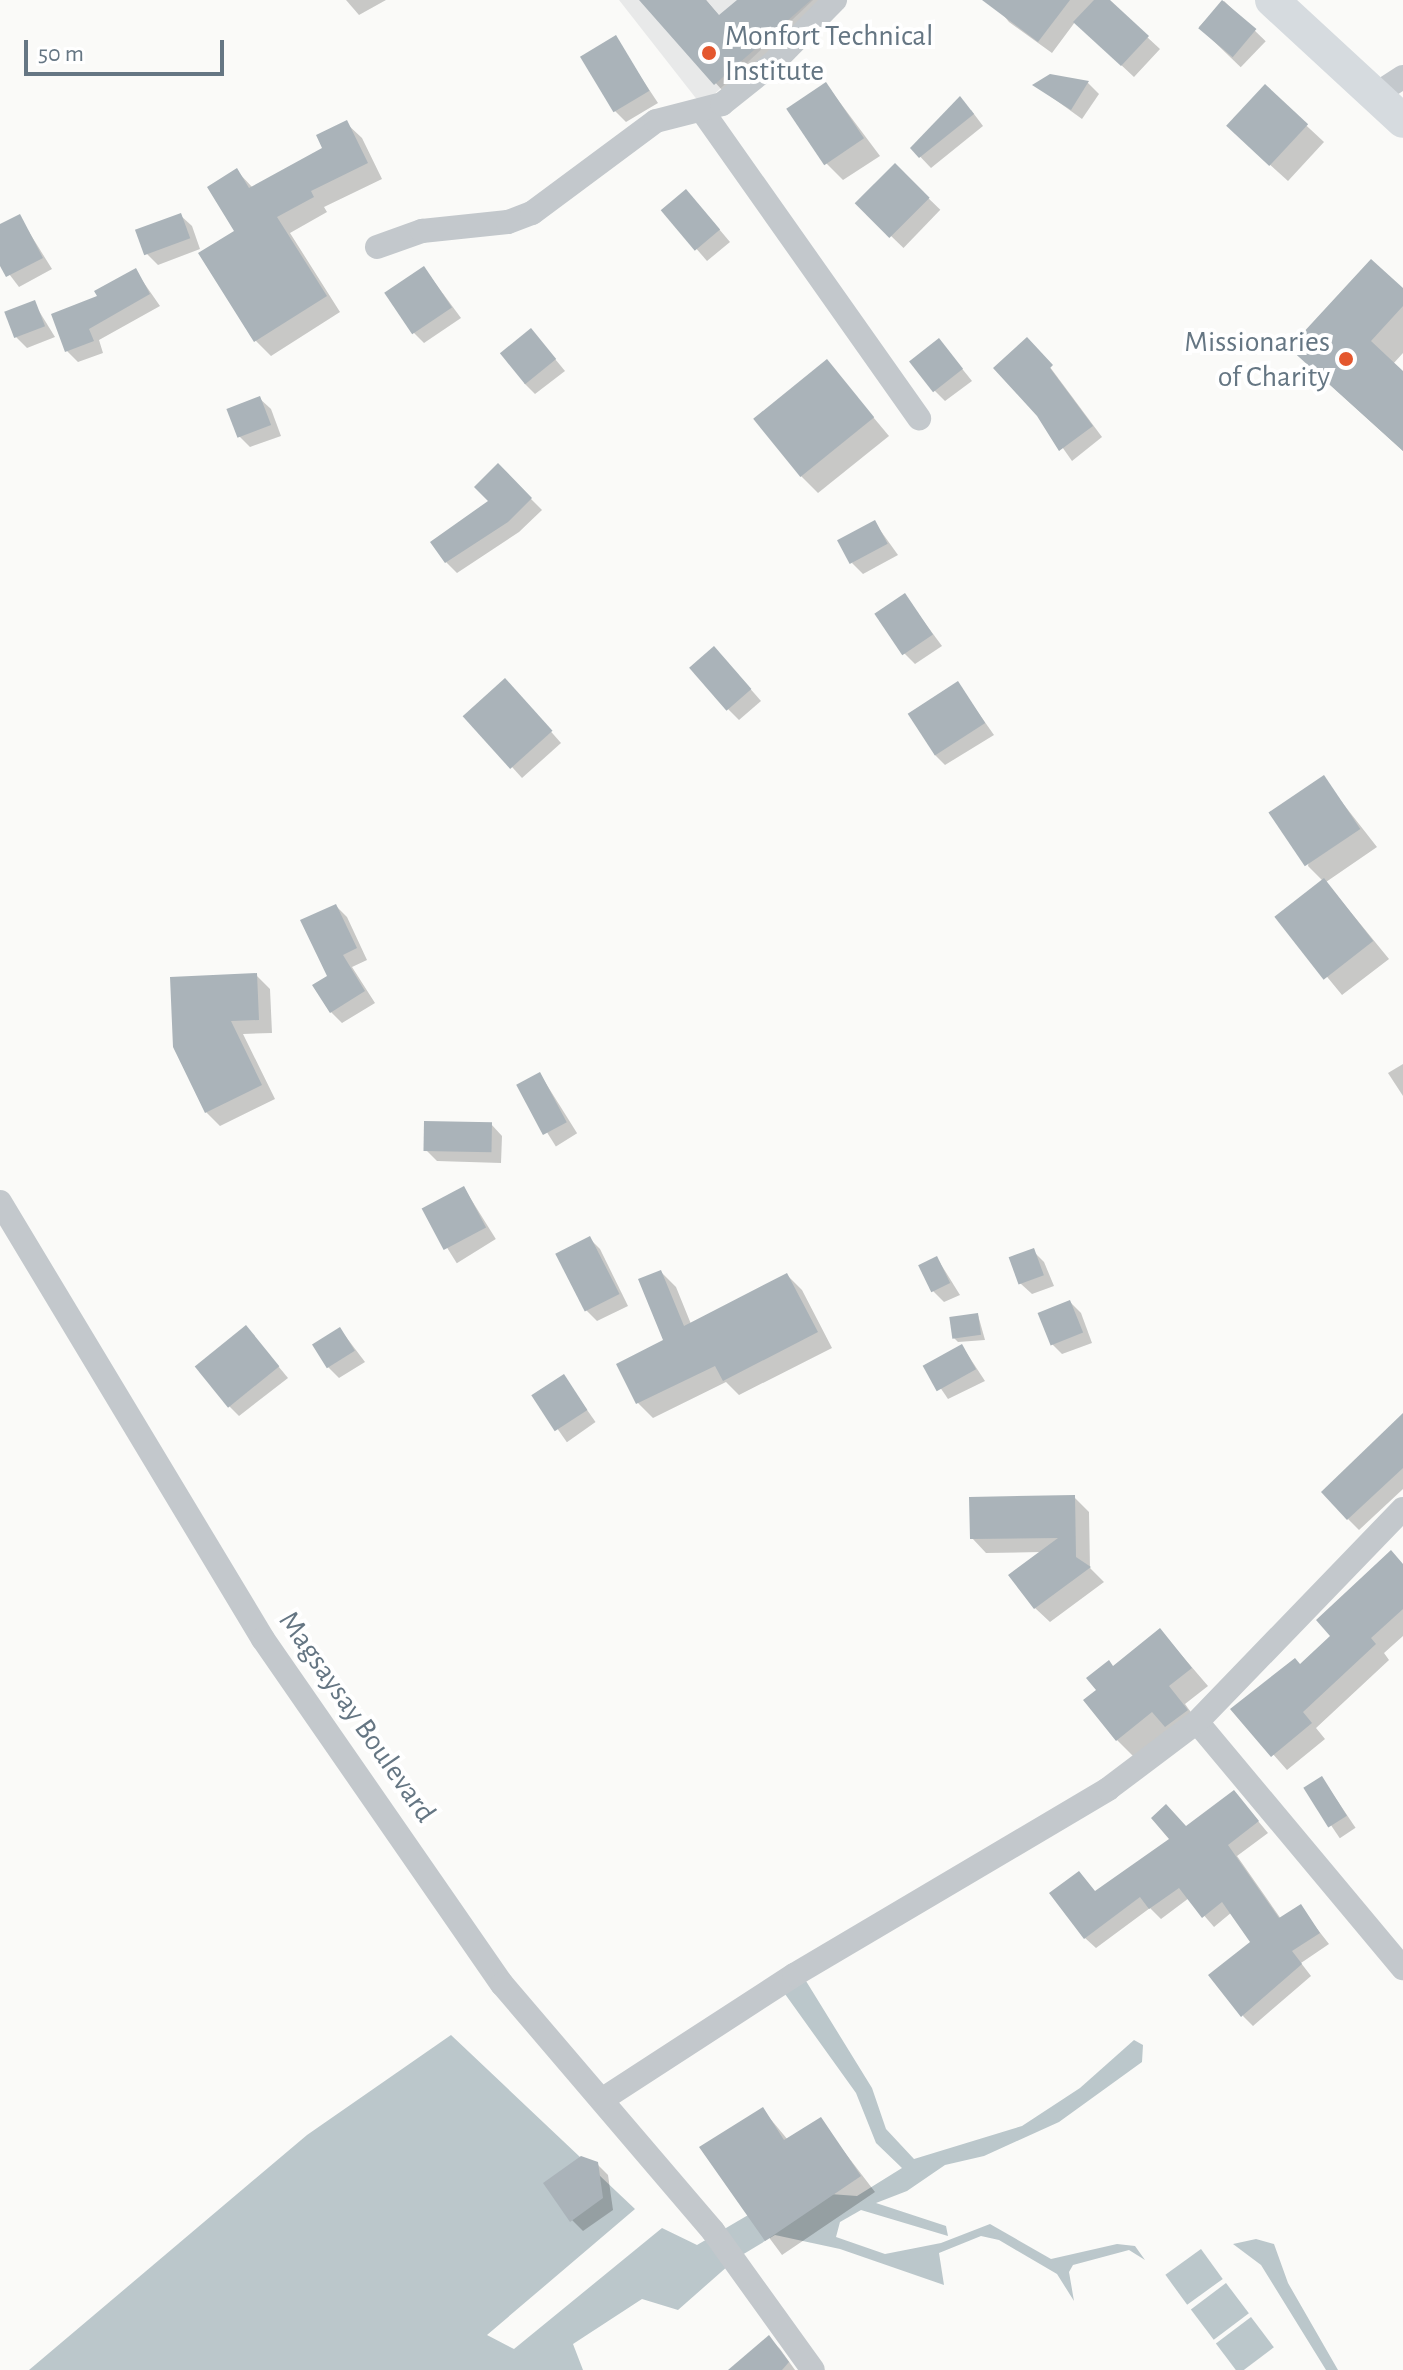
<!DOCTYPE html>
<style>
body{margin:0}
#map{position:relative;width:1403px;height:2370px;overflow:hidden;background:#fafaf8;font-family:"Alegreya Sans",sans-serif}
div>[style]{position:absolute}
.built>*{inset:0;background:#e8e9e9}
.water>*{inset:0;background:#bbc7cb;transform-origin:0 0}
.shadow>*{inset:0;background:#0003;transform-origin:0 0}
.building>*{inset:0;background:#aab3b9;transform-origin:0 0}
.street>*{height:24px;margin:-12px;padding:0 12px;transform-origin:12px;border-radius:12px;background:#c3c8cc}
.secondary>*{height:34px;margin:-17px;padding:0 17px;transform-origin:17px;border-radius:17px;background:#d6dbdf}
.dots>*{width:22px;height:22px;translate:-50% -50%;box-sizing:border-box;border:4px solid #fff;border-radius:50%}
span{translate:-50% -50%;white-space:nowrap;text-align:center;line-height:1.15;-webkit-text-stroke:8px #fff;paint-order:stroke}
.poi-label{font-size:30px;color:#657683}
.left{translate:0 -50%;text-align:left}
.right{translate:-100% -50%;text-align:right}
.street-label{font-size:30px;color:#657683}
.scale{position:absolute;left:24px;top:40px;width:200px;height:36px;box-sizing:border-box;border:4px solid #657683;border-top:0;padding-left:10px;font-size:24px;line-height:28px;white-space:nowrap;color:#657683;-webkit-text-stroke:6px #fff;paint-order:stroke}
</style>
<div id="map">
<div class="built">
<i style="clip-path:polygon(619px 0,813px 0,702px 106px)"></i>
</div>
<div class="water">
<i style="clip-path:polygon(806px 1981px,872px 2088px,886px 2129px,914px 2159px,1022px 2126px,1080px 2088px,1134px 2040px,1143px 2045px,1142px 2062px,1059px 2122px,984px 2156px,945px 2165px,907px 2191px,876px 2203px,946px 2226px,948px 2236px,861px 2210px,840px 2222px,836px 2237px,885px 2254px,941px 2243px,990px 2224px,1051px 2259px,1117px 2244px,1135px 2246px,1145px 2260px,1129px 2250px,1073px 2265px,1069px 2272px,1074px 2301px,1057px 2274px,999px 2240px,981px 2236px,939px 2253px,944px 2285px,840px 2249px,775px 2235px,737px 2258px,678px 2310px,642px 2299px,573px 2344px,583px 2370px,29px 2370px,307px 2135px,451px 2035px,635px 2209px,487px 2335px,514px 2349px,662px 2228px,697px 2245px,789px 2191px,857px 2196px,902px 2168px,876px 2143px,856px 2093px,785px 1994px)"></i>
<i style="clip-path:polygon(1256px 2239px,1274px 2244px,1288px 2283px,1338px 2370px,1326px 2370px,1261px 2265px,1233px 2244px)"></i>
<i style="left:1201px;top:2249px;width:37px;height:44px;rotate:54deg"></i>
<i style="left:1226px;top:2283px;width:38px;height:44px;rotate:53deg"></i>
<i style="left:1251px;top:2317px;width:38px;height:44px;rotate:53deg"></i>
</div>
<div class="shadow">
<i style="clip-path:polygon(346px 0,386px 0,359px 15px)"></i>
<i style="clip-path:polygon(641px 0,706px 0,720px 17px,740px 0,845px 0,731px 100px)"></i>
<i style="clip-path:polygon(991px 0,1107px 0,1160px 49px,1134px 77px,1075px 22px,1052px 53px,1009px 22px)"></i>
<i style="left:1224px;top:1px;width:58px;height:36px;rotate:44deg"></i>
<i style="clip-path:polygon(615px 38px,658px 103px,626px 122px,615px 111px)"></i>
<i style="clip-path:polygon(1051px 76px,1088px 83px,1099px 94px,1082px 119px,1035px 85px)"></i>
<i style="clip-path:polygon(826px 84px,880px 156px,843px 180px,826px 163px)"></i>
<i style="clip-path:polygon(1265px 87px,1324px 142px,1288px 181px,1245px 142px)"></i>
<i style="clip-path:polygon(971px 110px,983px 126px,931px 168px,912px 148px)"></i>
<i style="clip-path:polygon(346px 123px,362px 138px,382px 179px,324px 207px,327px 212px,290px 233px,340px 312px,271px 356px,256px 341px,237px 232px,237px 171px,253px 188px,324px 149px)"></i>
<i style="left:895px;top:166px;width:63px;height:53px;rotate:44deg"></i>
<i style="clip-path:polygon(697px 203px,730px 242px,707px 261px,663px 210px)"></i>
<i style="clip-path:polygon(180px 215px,192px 226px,200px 249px,158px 265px,147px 254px)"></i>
<i style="clip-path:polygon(19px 216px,52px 269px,19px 287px,0 262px,0 227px)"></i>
<i style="clip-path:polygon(424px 268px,461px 318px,424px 343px,413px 332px)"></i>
<i style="clip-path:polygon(135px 270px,160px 306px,99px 340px,103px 353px,78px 362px,67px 351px,53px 315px,100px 297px)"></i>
<i style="clip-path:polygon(1403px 291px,1403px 353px,1393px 364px,1403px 373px,1403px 451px,1314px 370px)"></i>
<i style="clip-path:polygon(34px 303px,55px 337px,27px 348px,16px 337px)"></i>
<i style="clip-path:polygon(531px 330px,565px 371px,535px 394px,524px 383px)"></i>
<i style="clip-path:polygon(939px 340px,972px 381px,945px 401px,934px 390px)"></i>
<i style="clip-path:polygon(1038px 351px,1102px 437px,1072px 461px,1039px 414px)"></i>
<i style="clip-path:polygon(827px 362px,889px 436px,818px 493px,801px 476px)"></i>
<i style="clip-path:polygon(259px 398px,271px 409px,281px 436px,250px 447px,239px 436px,229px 410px)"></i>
<i style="clip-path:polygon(498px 466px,542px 510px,519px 532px,457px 573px,446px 562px,491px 502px)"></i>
<i style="clip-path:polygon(875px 523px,898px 555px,863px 574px,852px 563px)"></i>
<i style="clip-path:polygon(905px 596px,942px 646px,915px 664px,904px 653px)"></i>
<i style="clip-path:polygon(725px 660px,761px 701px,739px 720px,728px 709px)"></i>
<i style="clip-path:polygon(958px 684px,994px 735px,945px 765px,934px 754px)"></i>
<i style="clip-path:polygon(516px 692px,561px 743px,522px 778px,465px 715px)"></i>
<i style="clip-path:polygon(1323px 778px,1377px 847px,1326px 882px,1389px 959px,1342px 995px,1277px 916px,1323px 881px,1308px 866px)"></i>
<i style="clip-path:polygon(336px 906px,347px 917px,367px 960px,352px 967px,375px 1003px,342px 1023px,331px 1012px,329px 977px)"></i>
<i style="clip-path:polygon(256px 975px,270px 989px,272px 1033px,243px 1034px,275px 1099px,220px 1126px,206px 1112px,172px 979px)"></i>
<i style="clip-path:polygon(1403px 1064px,1403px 1096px,1388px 1073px)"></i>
<i style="left:540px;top:1074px;width:70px;height:25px;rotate:58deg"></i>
<i style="clip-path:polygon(491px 1124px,502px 1136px,501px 1163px,437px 1161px,426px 1150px)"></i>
<i style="left:464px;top:1188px;width:60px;height:46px;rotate:58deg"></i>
<i style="clip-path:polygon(589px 1238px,600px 1249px,628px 1306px,597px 1321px,586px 1310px)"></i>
<i style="clip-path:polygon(1033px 1251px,1044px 1262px,1054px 1286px,1032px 1294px,1020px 1283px)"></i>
<i style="clip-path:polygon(937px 1258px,960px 1295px,944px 1302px,933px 1291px)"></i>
<i style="clip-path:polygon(661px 1272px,676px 1287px,691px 1324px,787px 1275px,802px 1290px,832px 1348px,739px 1395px,726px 1382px,653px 1418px,638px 1403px,618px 1365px,666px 1341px)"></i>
<i style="clip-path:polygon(1070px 1302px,1081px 1313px,1092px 1343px,1062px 1354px,1051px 1343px)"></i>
<i style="clip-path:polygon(978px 1315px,985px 1340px,958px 1342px,953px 1337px)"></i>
<i style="clip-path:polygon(246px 1327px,288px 1378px,239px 1416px,228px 1405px)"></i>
<i style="clip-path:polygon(340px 1329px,365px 1362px,339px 1378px,328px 1367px)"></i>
<i style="clip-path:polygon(962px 1346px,985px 1381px,948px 1399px,925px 1365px)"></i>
<i style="left:564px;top:1377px;width:55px;height:35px;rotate:55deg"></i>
<i style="clip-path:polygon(1403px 1414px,1403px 1489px,1359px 1530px,1348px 1519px)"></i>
<i style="clip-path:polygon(1074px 1497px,1089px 1512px,1090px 1568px,1104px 1582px,1050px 1622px,1035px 1608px,1042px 1552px,986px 1553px,972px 1538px)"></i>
<i style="clip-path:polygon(1403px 1565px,1403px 1636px,1384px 1653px,1389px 1660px,1316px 1728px,1325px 1739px,1287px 1770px,1233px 1709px,1301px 1666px)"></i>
<i style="clip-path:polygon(1160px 1630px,1208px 1686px,1185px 1704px,1203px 1729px,1134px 1757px,1117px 1740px,1098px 1690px,1114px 1668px)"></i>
<i style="left:1322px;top:1778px;width:60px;height:19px;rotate:56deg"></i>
<i style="clip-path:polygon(1234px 1792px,1268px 1833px,1237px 1856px,1281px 1919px,1300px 1907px,1329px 1944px,1301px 1963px,1311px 1976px,1253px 2026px,1243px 2016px,1253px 1942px,1232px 1912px,1214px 1927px,1189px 1898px,1161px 1919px,1150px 1908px,1096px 1948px,1085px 1938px,1079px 1873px,1096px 1893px)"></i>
<i style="clip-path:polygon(763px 2110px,788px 2140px,820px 2120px,875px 2192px,782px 2255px,702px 2147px)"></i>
<i style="clip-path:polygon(597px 2164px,608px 2175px,613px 2210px,583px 2231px,572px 2220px)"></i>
<i style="clip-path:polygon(769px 2338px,780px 2349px,795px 2370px,747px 2370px)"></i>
</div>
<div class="building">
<i style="clip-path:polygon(639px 0,706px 0,719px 15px,737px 0,811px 0,714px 85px)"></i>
<i style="clip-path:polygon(982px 0,1070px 0,1038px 42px)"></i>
<i style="clip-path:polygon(1094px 0,1110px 0,1149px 36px,1121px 66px,1073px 22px)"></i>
<i style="left:1222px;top:0;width:45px;height:37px;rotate:40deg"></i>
<i style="left:616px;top:35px;width:65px;height:42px;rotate:59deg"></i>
<i style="clip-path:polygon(1050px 74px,1089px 81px,1071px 110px,1032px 85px)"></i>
<i style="left:826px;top:82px;width:68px;height:48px;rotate:56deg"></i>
<i style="left:1265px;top:84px;width:59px;height:57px;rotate:43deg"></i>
<i style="clip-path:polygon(960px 96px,974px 114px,919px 158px,910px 148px)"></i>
<i style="clip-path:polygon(347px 120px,368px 163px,311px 191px,314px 197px,277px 217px,327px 296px,254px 342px,198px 253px,234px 231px,207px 187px,237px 168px,249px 188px,322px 148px,316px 135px)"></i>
<i style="left:895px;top:163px;width:49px;height:57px;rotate:45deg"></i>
<i style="left:686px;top:189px;width:53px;height:33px;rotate:50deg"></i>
<i style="left:181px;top:213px;width:27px;height:49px;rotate:70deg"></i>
<i style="clip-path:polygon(20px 214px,43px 258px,6px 277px,0 266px,0 224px)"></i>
<i style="clip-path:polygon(1371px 259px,1403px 288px,1403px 306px,1371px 341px,1403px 371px,1403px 451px,1289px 348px)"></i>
<i style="left:424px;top:266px;width:50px;height:48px;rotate:56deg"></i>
<i style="clip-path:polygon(136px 268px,150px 294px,89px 329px,94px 341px,65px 352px,51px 314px,97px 296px,94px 291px)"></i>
<i style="left:35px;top:300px;width:28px;height:33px;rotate:69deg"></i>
<i style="left:531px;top:328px;width:40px;height:40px;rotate:51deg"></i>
<i style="clip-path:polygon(1027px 337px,1053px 365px,1050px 368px,1093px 426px,1059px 451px,1037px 416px,993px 368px)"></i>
<i style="left:939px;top:338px;width:39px;height:38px;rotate:52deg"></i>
<i style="left:827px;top:359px;width:75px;height:95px;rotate:51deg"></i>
<i style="left:260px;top:396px;width:31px;height:36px;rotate:69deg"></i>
<i style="clip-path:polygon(498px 463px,532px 498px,508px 522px,445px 563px,430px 542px,488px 501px,474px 487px)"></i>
<i style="left:875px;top:520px;width:27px;height:43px;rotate:62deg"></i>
<i style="left:905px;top:593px;width:50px;height:37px;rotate:56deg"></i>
<i style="left:714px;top:646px;width:57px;height:33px;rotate:49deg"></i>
<i style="left:505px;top:678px;width:71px;height:57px;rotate:48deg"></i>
<i style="left:958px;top:681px;width:50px;height:60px;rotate:57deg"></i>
<i style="left:1324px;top:775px;width:65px;height:67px;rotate:56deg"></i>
<i style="left:1324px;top:878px;width:80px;height:63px;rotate:52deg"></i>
<i style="clip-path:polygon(336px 904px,357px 948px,343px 955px,365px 991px,330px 1013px,312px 985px,327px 976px,300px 920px)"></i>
<i style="clip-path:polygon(257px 973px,259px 1020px,231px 1021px,262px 1085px,205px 1113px,173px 1047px,170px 977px)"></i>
<i style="left:540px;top:1072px;width:57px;height:27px;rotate:62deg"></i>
<i style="left:424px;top:1121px;width:68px;height:30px;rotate:1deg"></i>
<i style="left:464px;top:1186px;width:47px;height:48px;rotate:62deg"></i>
<i style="left:590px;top:1236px;width:65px;height:39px;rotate:63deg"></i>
<i style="left:1034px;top:1248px;width:29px;height:27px;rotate:70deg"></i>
<i style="left:937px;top:1256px;width:30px;height:21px;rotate:64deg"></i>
<i style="clip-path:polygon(661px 1270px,684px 1326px,787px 1273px,818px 1332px,723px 1381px,715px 1366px,636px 1404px,616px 1364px,663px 1340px,638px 1279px)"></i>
<i style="left:1070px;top:1300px;width:35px;height:35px;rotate:68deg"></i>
<i style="left:978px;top:1313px;width:22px;height:29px;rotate:82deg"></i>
<i style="left:246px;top:1325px;width:53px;height:66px;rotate:51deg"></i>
<i style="left:340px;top:1327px;width:28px;height:33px;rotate:58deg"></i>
<i style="left:962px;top:1344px;width:29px;height:45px;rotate:61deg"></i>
<i style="left:564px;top:1374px;width:43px;height:39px;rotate:57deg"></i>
<i style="clip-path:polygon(1403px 1413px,1403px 1468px,1347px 1520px,1321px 1492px)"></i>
<i style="clip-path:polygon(1075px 1495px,1076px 1557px,1091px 1567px,1034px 1609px,1008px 1575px,1058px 1538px,970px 1539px,969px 1497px)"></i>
<i style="clip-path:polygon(1391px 1550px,1403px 1564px,1403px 1609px,1371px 1638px,1376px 1644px,1303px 1712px,1312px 1723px,1271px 1757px,1230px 1709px,1295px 1658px,1300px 1664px,1330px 1636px,1316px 1620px)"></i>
<i style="clip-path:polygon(1160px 1628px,1192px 1668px,1169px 1686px,1188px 1710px,1165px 1727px,1152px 1712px,1116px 1741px,1083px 1700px,1096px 1690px,1086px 1678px,1109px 1660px,1113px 1666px)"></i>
<i style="left:1322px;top:1776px;width:47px;height:22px;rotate:58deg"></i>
<i style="clip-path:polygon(1234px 1790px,1259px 1821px,1228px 1845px,1279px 1918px,1301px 1904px,1320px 1933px,1292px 1951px,1302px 1964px,1241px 2017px,1208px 1975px,1250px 1942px,1222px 1902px,1202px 1918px,1179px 1888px,1149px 1909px,1140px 1897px,1084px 1939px,1049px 1893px,1079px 1871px,1095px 1891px,1169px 1839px,1151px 1818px,1166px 1804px,1186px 1826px)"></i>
<i style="clip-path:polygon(763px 2107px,784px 2140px,821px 2117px,861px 2176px,765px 2241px,699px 2147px)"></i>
<i style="clip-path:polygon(581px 2156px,598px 2162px,603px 2198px,570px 2222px,543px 2183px)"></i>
<i style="clip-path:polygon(769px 2335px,789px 2362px,782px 2370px,728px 2370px)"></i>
</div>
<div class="street">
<i style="left:1375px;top:95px;width:33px;rotate:-33deg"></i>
<i style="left:703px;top:112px;width:375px;rotate:54.8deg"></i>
<i style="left:377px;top:247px;width:48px;rotate:-19.6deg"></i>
<i style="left:422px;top:231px;width:86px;rotate:-6deg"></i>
<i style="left:508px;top:222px;width:26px;rotate:-21deg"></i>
<i style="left:532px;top:213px;width:154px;rotate:-36.6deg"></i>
<i style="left:656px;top:121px;width:68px;rotate:-14.4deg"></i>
<i style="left:722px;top:104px;width:64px;rotate:-38.7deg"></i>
<i style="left:772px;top:64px;width:90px;rotate:-45.5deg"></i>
<i style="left:0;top:1202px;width:510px;rotate:58.96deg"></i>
<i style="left:263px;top:1639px;width:420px;rotate:55.3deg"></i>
<i style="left:502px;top:1984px;width:325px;rotate:49.5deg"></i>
<i style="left:713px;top:2231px;width:171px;rotate:54.3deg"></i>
<i style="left:1197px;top:1722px;width:321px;rotate:50.1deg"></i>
<i style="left:603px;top:2099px;width:228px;rotate:-33deg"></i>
<i style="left:794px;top:1975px;width:365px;rotate:-30.6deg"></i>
<i style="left:1108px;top:1789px;width:111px;rotate:-37deg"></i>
<i style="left:1197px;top:1722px;width:296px;rotate:-46deg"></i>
</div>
<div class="secondary">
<i style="left:1272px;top:0;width:178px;rotate:42.7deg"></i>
</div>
<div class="dots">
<i style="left:709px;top:53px;background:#e4572e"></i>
<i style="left:1346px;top:359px;background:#e4572e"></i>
</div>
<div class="poi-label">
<span class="left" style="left:725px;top:53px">Monfort Technical<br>Institute</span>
<span class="right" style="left:1330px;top:359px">Missionaries<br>of Charity</span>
</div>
<div class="street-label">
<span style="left:357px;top:1717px;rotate:55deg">Magsaysay Boulevard</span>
</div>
<div class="scale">50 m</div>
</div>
